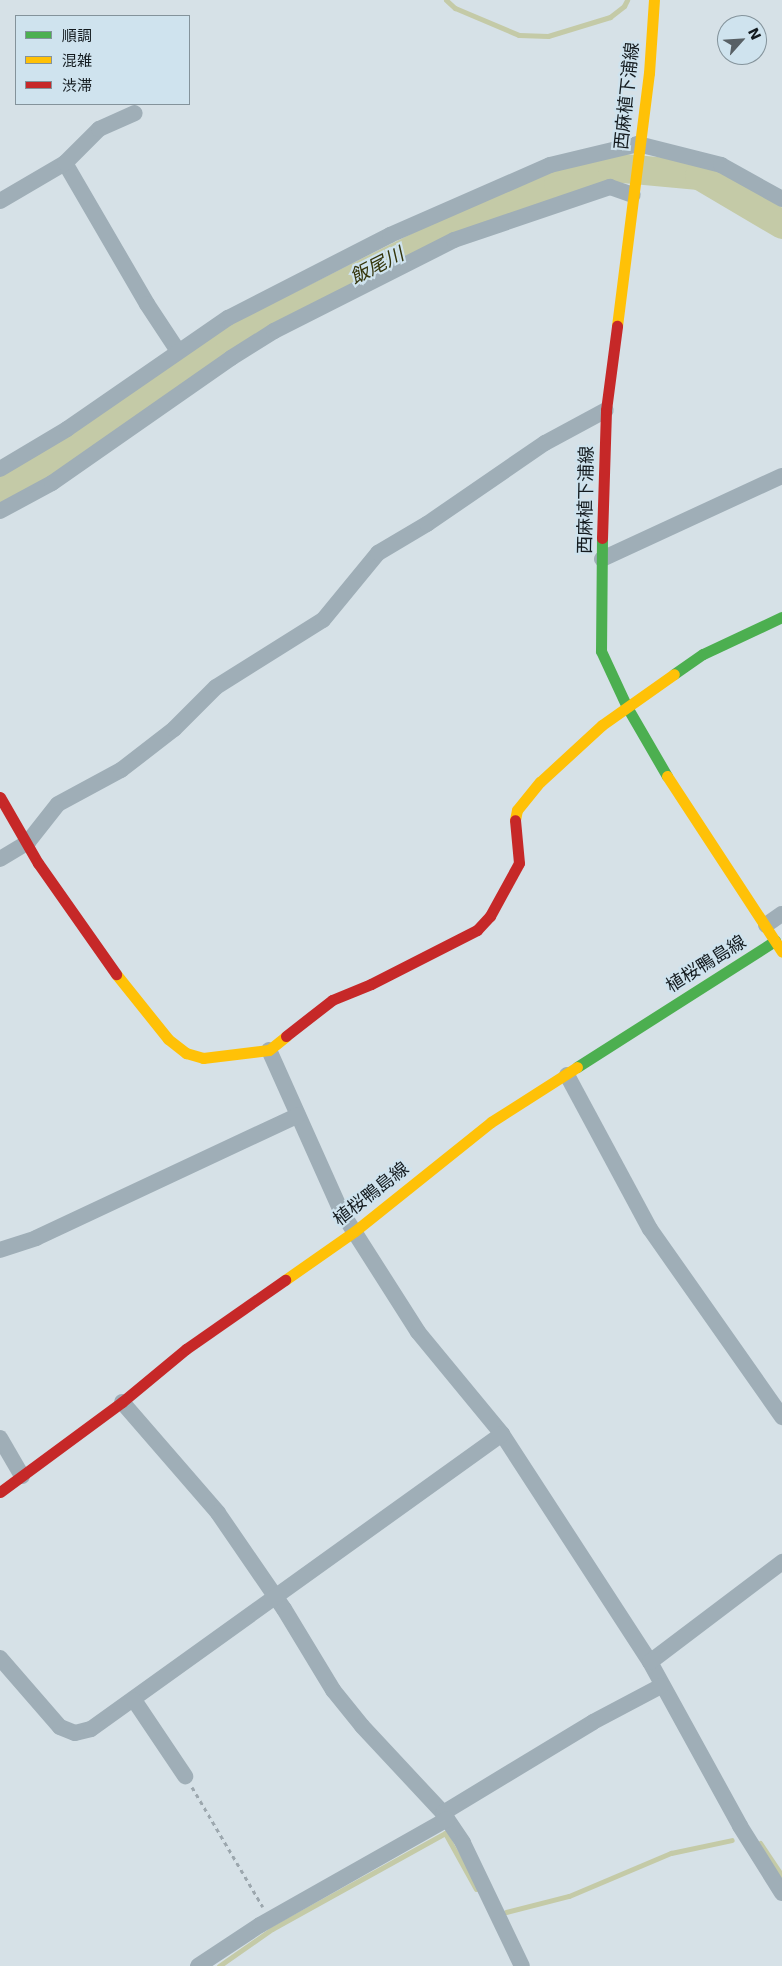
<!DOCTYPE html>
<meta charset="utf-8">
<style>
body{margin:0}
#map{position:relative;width:782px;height:1966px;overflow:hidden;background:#d6e1e7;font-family:"DejaVu Sans","Noto Sans JP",sans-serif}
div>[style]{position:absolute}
.stream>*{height:5px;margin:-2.5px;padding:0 2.5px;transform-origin:2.5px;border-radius:2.5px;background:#c4caa7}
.river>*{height:29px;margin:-14.5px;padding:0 14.5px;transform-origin:14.5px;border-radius:14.5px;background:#c4caa7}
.path>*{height:3px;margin-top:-1.5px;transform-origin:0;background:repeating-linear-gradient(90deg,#9ca7ae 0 4px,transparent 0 8px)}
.street>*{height:16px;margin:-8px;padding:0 8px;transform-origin:8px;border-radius:8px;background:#9faeb7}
.fast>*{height:11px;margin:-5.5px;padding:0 5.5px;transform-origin:5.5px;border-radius:5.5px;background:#4caf50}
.slow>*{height:11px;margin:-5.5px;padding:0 5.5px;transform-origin:5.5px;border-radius:5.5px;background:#ffc107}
.jam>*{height:11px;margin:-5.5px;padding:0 5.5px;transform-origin:5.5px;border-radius:5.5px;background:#c62828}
span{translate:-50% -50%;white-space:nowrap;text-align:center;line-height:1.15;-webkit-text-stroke:4.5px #cfe3ee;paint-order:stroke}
.street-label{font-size:18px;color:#141b1f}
.water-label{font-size:19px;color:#34350b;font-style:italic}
.legend{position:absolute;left:15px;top:15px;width:175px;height:90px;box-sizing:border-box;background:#cfe3ee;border:1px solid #84939b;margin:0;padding:6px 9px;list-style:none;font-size:15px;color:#141b1f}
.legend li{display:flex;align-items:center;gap:10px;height:25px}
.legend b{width:25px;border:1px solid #84939b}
.north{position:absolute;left:717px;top:15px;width:50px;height:50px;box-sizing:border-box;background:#cfe3ee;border:1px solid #84939b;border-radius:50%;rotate:64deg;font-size:14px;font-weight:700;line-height:20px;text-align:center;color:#141b1f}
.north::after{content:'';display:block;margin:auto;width:18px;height:22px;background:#586065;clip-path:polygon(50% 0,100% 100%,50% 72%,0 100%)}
</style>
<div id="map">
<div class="stream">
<i style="left:446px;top:0;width:12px;rotate:42deg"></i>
<i style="left:455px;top:8px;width:69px;rotate:22.9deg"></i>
<i style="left:519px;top:35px;width:29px;rotate:2deg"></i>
<i style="left:548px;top:36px;width:65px;rotate:-17deg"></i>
<i style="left:610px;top:17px;width:18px;rotate:-38deg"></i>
<i style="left:624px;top:6px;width:7px;rotate:-63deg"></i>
<i style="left:760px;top:1843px;width:40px;rotate:56deg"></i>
<i style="left:506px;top:1912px;width:65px;rotate:-14.3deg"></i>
<i style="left:569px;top:1896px;width:111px;rotate:-22.9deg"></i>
<i style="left:671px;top:1853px;width:62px;rotate:-12deg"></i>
<i style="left:219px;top:1966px;width:65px;rotate:-34.9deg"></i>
<i style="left:272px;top:1929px;width:198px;rotate:-29deg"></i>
<i style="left:445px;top:1833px;width:64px;rotate:61deg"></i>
</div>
<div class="river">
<i style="left:0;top:492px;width:276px;rotate:-33.5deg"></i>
<i style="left:230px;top:340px;width:228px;rotate:-26.6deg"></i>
<i style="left:434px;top:238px;width:136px;rotate:-23.9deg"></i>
<i style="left:558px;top:183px;width:56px;rotate:-16.5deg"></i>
<i style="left:612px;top:167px;width:87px;rotate:5.3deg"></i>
<i style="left:699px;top:175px;width:96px;rotate:30.6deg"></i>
</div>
<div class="path">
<i style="left:192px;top:1787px;width:139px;rotate:59.4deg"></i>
</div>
<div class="street">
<i style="left:65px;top:163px;width:163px;rotate:59.8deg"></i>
<i style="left:147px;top:304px;width:56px;rotate:56.6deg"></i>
<i style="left:0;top:201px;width:75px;rotate:-30.3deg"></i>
<i style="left:65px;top:163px;width:48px;rotate:-45deg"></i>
<i style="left:99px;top:129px;width:39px;rotate:-24deg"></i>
<i style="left:0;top:469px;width:78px;rotate:-30.8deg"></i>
<i style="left:67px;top:429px;width:196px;rotate:-34.6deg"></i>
<i style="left:228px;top:318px;width:182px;rotate:-27.1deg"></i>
<i style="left:390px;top:235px;width:175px;rotate:-23.6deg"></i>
<i style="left:550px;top:165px;width:90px;rotate:-13.4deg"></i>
<i style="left:638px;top:144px;width:86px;rotate:14.2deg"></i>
<i style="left:721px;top:165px;width:70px;rotate:29.1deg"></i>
<i style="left:0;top:511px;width:59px;rotate:-28.3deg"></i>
<i style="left:52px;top:483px;width:218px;rotate:-34.9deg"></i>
<i style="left:231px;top:358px;width:51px;rotate:-32.1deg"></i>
<i style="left:274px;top:331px;width:202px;rotate:-26.8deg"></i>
<i style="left:454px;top:240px;width:165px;rotate:-18.8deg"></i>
<i style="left:610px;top:187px;width:24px;rotate:19deg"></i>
<i style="left:602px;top:559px;width:198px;rotate:-24.8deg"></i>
<i style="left:0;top:859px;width:33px;rotate:-31deg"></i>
<i style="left:28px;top:842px;width:48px;rotate:-51.7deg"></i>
<i style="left:58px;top:804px;width:72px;rotate:-28.4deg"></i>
<i style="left:121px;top:770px;width:67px;rotate:-37.7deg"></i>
<i style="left:174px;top:729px;width:59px;rotate:-45deg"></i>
<i style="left:216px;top:687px;width:126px;rotate:-32.1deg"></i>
<i style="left:323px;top:620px;width:87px;rotate:-50.6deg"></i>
<i style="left:378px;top:553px;width:57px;rotate:-30.6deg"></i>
<i style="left:427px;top:524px;width:143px;rotate:-34.5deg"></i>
<i style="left:545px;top:443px;width:69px;rotate:-28.4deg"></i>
<i style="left:766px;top:925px;width:19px;rotate:-35deg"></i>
<i style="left:269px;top:1050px;width:176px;rotate:65.9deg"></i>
<i style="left:341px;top:1211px;width:143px;rotate:57.5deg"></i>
<i style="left:418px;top:1332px;width:132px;rotate:50.5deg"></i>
<i style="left:502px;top:1434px;width:272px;rotate:57deg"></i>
<i style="left:650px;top:1662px;width:187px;rotate:61.2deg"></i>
<i style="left:740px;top:1826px;width:79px;rotate:57.9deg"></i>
<i style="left:567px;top:1075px;width:175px;rotate:61.7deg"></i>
<i style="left:650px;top:1229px;width:230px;rotate:54.9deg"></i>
<i style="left:0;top:1250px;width:38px;rotate:-18deg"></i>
<i style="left:36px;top:1238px;width:289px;rotate:-25.1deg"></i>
<i style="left:122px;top:1402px;width:147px;rotate:49.1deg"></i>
<i style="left:218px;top:1513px;width:116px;rotate:55.5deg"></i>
<i style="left:284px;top:1609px;width:95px;rotate:58.8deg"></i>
<i style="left:333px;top:1690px;width:46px;rotate:51.1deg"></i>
<i style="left:362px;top:1726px;width:119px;rotate:47deg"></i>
<i style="left:443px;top:1813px;width:36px;rotate:56deg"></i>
<i style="left:463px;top:1843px;width:136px;rotate:64.4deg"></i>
<i style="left:0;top:1438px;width:44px;rotate:59.9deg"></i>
<i style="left:0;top:1658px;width:91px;rotate:49deg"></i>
<i style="left:60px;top:1727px;width:16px;rotate:22deg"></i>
<i style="left:75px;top:1733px;width:16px;rotate:-14deg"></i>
<i style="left:91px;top:1729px;width:506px;rotate:-35.67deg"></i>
<i style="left:650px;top:1662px;width:166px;rotate:-37.1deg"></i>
<i style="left:134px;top:1700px;width:92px;rotate:56.1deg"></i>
<i style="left:443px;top:1813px;width:175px;rotate:-31.2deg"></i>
<i style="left:593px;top:1722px;width:77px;rotate:-27.9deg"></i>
<i style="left:198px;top:1966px;width:74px;rotate:-33.5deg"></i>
<i style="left:260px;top:1925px;width:215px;rotate:-29.5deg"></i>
</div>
<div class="fast">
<i style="left:602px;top:538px;width:113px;rotate:90.5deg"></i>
<i style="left:601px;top:651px;width:62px;rotate:65.1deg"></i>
<i style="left:627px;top:707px;width:80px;rotate:59.9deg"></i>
<i style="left:674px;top:674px;width:35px;rotate:-35deg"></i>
<i style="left:703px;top:654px;width:87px;rotate:-25.1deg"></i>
<i style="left:577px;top:1067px;width:235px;rotate:-32.5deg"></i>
</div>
<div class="slow">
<i style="left:617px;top:326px;width:255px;rotate:-82.8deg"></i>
<i style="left:649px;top:73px;width:73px;rotate:-86.1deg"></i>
<i style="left:667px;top:776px;width:210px;rotate:56.8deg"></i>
<i style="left:515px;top:820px;width:10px;rotate:-79deg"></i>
<i style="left:517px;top:810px;width:36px;rotate:-51deg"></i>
<i style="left:540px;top:782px;width:84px;rotate:-42.6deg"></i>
<i style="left:602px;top:725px;width:88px;rotate:-35.3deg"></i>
<i style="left:116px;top:974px;width:83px;rotate:51.3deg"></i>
<i style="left:168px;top:1039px;width:23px;rotate:38deg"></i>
<i style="left:186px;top:1053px;width:18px;rotate:16deg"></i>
<i style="left:203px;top:1058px;width:66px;rotate:-6.9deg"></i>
<i style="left:269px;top:1050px;width:22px;rotate:-39deg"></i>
<i style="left:285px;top:1280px;width:85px;rotate:-35deg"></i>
<i style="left:355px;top:1231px;width:174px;rotate:-38.7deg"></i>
<i style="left:491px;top:1122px;width:102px;rotate:-32.6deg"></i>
</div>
<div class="jam">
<i style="left:602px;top:538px;width:128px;rotate:-88.2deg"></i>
<i style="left:606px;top:410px;width:85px;rotate:-82.5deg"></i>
<i style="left:0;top:797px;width:76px;rotate:60.1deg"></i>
<i style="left:38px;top:863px;width:136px;rotate:54.9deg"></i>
<i style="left:286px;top:1036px;width:58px;rotate:-38deg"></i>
<i style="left:332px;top:1000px;width:42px;rotate:-22.3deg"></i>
<i style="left:371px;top:984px;width:119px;rotate:-27deg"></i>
<i style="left:477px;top:930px;width:19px;rotate:-47deg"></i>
<i style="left:490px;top:916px;width:60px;rotate:-61.3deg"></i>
<i style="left:519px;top:863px;width:43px;rotate:-95.3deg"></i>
<i style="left:0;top:1492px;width:152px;rotate:-36.4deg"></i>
<i style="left:122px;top:1402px;width:83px;rotate:-39.6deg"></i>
<i style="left:186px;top:1349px;width:121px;rotate:-34.9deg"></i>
</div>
<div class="street-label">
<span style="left:627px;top:96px;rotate:-84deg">西麻植下浦線</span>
<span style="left:586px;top:500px;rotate:-89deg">西麻植下浦線</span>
<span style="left:706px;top:964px;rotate:-32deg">植桜鴨島線</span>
<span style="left:371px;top:1194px;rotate:-38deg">植桜鴨島線</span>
</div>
<div class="water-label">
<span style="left:377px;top:266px;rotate:-27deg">飯尾川</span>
</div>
<ul class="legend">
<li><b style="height:6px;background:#4caf50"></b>順調</li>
<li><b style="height:6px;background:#ffc107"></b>混雑</li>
<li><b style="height:6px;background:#c62828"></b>渋滞</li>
</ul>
<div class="north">N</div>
</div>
